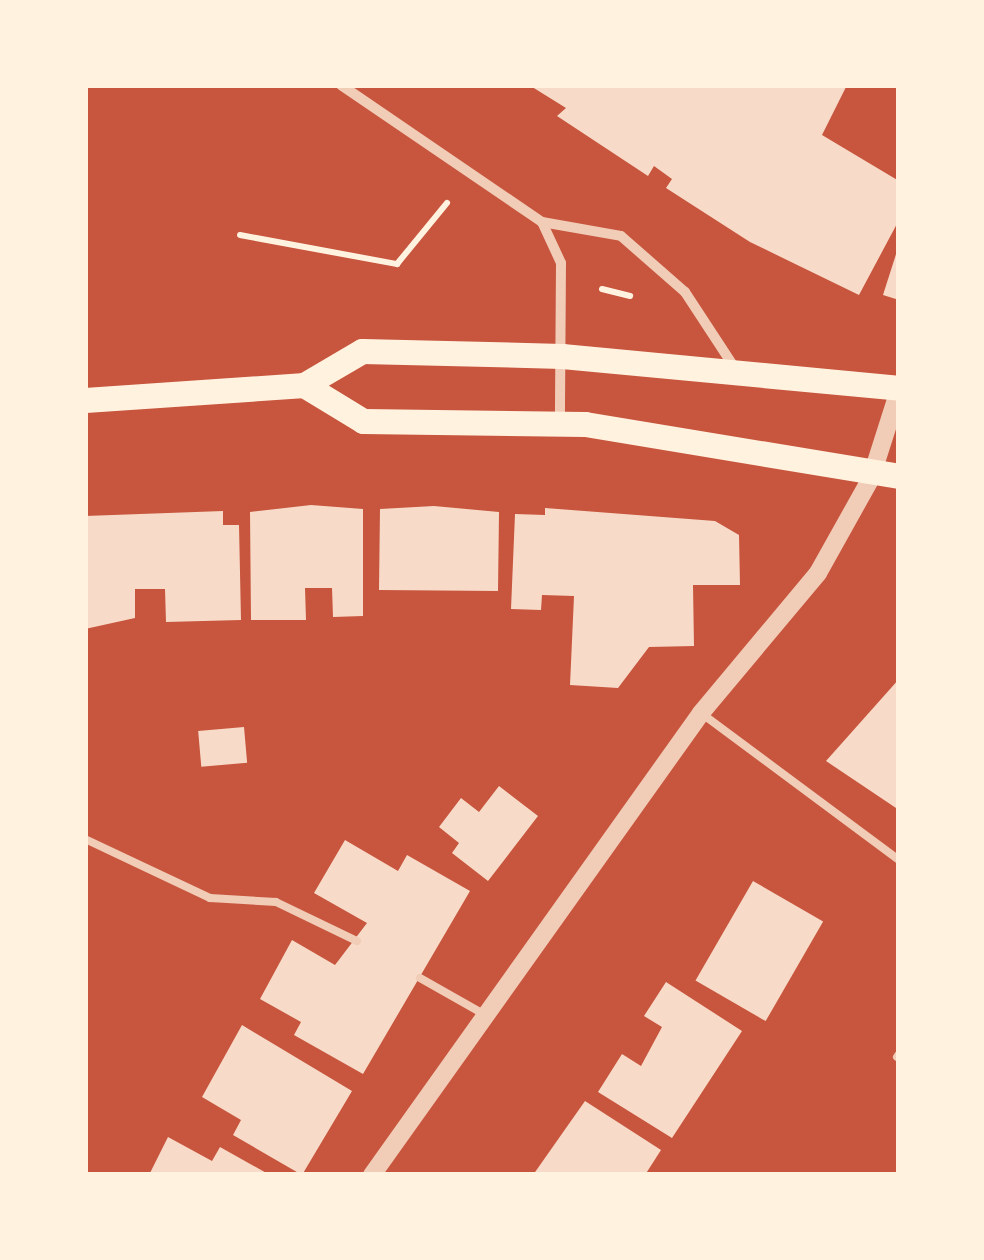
<!DOCTYPE html>
<style>
body{margin:0}
#map{position:relative;width:984px;height:1260px;overflow:hidden;background:#c8553d;font-family:Manrope,sans-serif}
div>[style]{position:absolute}
.building>*{inset:0;background:#f7dbc8;transform-origin:0 0}
.path>*{height:6px;margin:-3px;padding:0 3px;transform-origin:3px;border-radius:3px;background:#fff3e0}
.service>*{height:8px;margin:-4px;padding:0 4px;transform-origin:4px;border-radius:4px;background:#f1ccb7}
.minor>*{height:10px;margin:-5px;padding:0 5px;transform-origin:5px;border-radius:5px;background:#f1ccb7}
.tertiary>*{height:18px;margin:-9px;padding:0 9px;transform-origin:9px;border-radius:9px;background:#f1ccb7}
.primary>*{height:25px;margin:-12.5px;padding:0 12.5px;transform-origin:12.5px;border-radius:12.5px;background:#fff3e0}
span{translate:-50% -50%;white-space:nowrap;text-align:center;line-height:1.15;-webkit-text-stroke:9px #fff3e0;paint-order:stroke}
.frame{position:absolute;inset:0;border:88px solid #fff3e0;pointer-events:none}
</style>
<div id="map">
<div class="building">
<i style="clip-path:polygon(529px 85px,847px 85px,822px 135px,899px 181px,899px 220px,859px 295px,750px 242px,666px 188px,672px 179px,654px 166px,648px 176px,557px 116px,566px 108px)"></i>
<i style="clip-path:polygon(898px 248px,899px 248px,899px 300px,883px 295px)"></i>
<i style="clip-path:polygon(311px 505px,363px 509px,363px 616px,333px 617px,332px 588px,305px 588px,306px 620px,251px 620px,250px 512px)"></i>
<i style="clip-path:polygon(434px 506px,499px 512px,498px 591px,379px 590px,380px 509px)"></i>
<i style="clip-path:polygon(545px 508px,715px 521px,739px 535px,740px 585px,693px 585px,694px 646px,649px 647px,618px 688px,570px 685px,574px 596px,542px 595px,541px 610px,511px 609px,515px 514px,545px 515px)"></i>
<i style="clip-path:polygon(223px 511px,223px 525px,239px 525px,241px 620px,166px 622px,165px 589px,135px 589px,135px 618px,85px 629px,85px 516px)"></i>
<i style="clip-path:polygon(899px 679px,899px 810px,826px 761px)"></i>
<i style="left:244px;top:727px;width:36px;height:46px;rotate:85deg"></i>
<i style="clip-path:polygon(499px 786px,538px 816px,488px 881px,452px 853px,459px 843px,439px 827px,461px 798px,479px 812px)"></i>
<i style="clip-path:polygon(345px 840px,398px 871px,407px 855px,470px 891px,363px 1074px,294px 1035px,301px 1022px,260px 999px,292px 940px,335px 965px,367px 923px,314px 893px)"></i>
<i style="left:753px;top:881px;width:81px;height:115px;rotate:30deg"></i>
<i style="clip-path:polygon(666px 982px,742px 1031px,672px 1138px,598px 1092px,622px 1054px,641px 1066px,662px 1027px,644px 1016px)"></i>
<i style="clip-path:polygon(242px 1025px,352px 1091px,302px 1175px,233px 1135px,241px 1120px,202px 1097px)"></i>
<i style="clip-path:polygon(585px 1101px,661px 1150px,645px 1175px,533px 1175px)"></i>
<i style="clip-path:polygon(168px 1137px,212px 1161px,220px 1147px,270px 1175px,139px 1175px,150px 1173px)"></i>
</div>
<div class="path">
<i style="left:240px;top:235px;width:160px;rotate:10.5deg"></i>
<i style="left:397px;top:264px;width:79px;rotate:-50.7deg"></i>
<i style="left:602px;top:289px;width:29px;rotate:14deg"></i>
</div>
<div class="service">
<i style="left:701px;top:713px;width:247px;rotate:36.6deg"></i>
<i style="left:85px;top:839px;width:138px;rotate:25.3deg"></i>
<i style="left:210px;top:898px;width:66px;rotate:3.5deg"></i>
<i style="left:276px;top:902px;width:90px;rotate:25.7deg"></i>
<i style="left:420px;top:978px;width:69px;rotate:29.5deg"></i>
<i style="left:897px;top:1057px;width:4px;rotate:-56deg"></i>
</div>
<div class="minor">
<i style="left:341px;top:85px;width:243px;rotate:34.3deg"></i>
<i style="left:542px;top:222px;width:45px;rotate:65.1deg"></i>
<i style="left:561px;top:263px;width:159px;rotate:90.4deg"></i>
<i style="left:542px;top:222px;width:80px;rotate:10deg"></i>
<i style="left:621px;top:236px;width:85px;rotate:41.2deg"></i>
<i style="left:685px;top:292px;width:93px;rotate:56.8deg"></i>
</div>
<div class="tertiary">
<i style="left:372px;top:1175px;width:567px;rotate:-54.54deg"></i>
<i style="left:701px;top:713px;width:182px;rotate:-50.1deg"></i>
<i style="left:818px;top:573px;width:109px;rotate:-60.8deg"></i>
<i style="left:871px;top:478px;width:92px;rotate:-72.3deg"></i>
</div>
<div class="primary">
<i style="left:304px;top:385px;width:69px;rotate:31.4deg"></i>
<i style="left:363px;top:421px;width:222px;rotate:0.8deg"></i>
<i style="left:585px;top:424px;width:318px;rotate:9.4deg"></i>
<i style="left:85px;top:400px;width:220px;rotate:-3.9deg"></i>
<i style="left:304px;top:385px;width:67px;rotate:-30.4deg"></i>
<i style="left:362px;top:351px;width:200px;rotate:1.4deg"></i>
<i style="left:562px;top:356px;width:339px;rotate:5.4deg"></i>
</div>
<div class="frame"></div>
</div>
